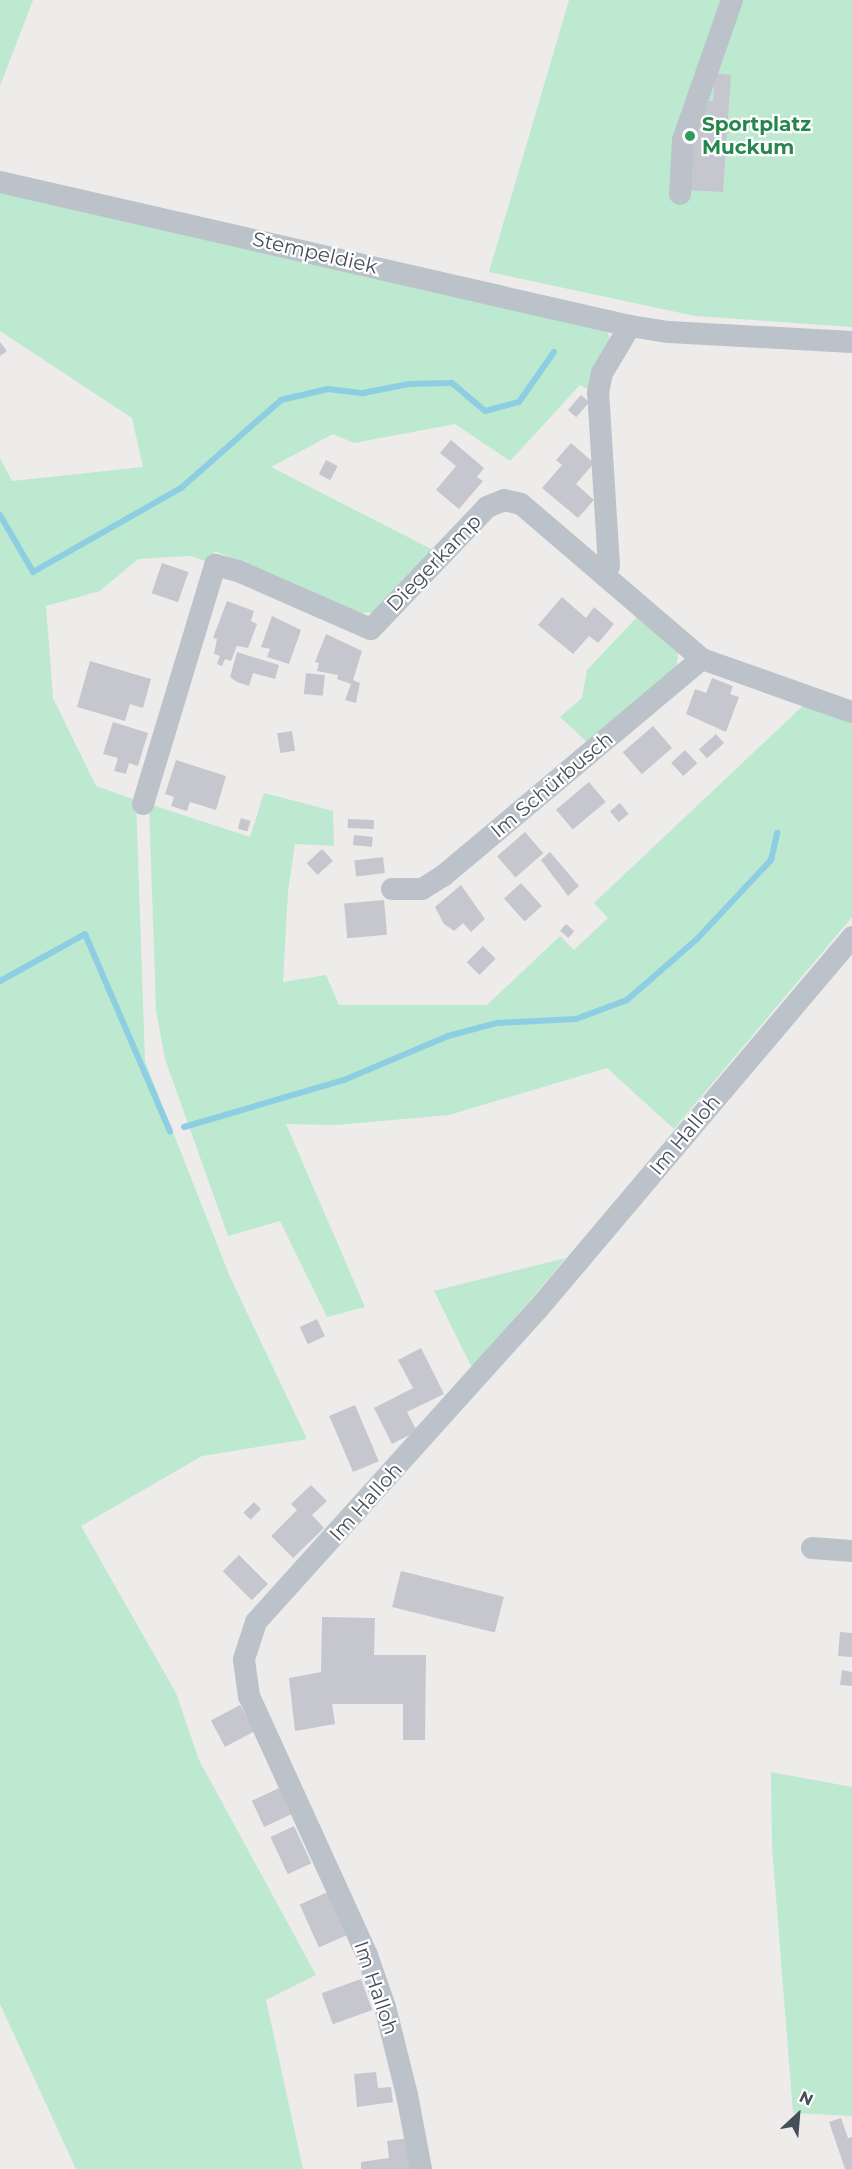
<!DOCTYPE html>
<meta charset="utf-8">
<style>
body{margin:0}
#map{position:relative;width:852px;height:2169px;overflow:hidden;background:#eeebeb;font-family:Montserrat,sans-serif}
div>[style]{position:absolute}
.green>*{inset:0;background:#bce9cf}
.stream>*{height:6px;margin:-3px;padding:0 3px;transform-origin:3px;border-radius:3px;background:#8dcee2}
.building>*{inset:0;background:#c6c7ce;transform-origin:0 0}
.minor>*{height:22px;margin:-11px;padding:0 11px;transform-origin:11px;border-radius:11px;background:#bbc2ca}
.dots>*{width:16px;height:16px;translate:-50% -50%;box-sizing:border-box;border:3px solid #fff;border-radius:50%}
span{translate:-50% -50%;white-space:nowrap;text-align:center;line-height:1.15;-webkit-text-stroke:4.5px #fff;paint-order:stroke}
.leisure-label{font-size:20px;color:#27864d;font-weight:700}
.left{translate:0 -50%;text-align:left}
.street-label{font-size:20px;color:#464e57}
.north{position:absolute;left:768px;top:2085px;width:60px;height:60px;-webkit-text-stroke:4px #fff;paint-order:stroke;rotate:26deg;font-size:16px;font-weight:700;line-height:24px;text-align:center;color:#464e57}
.north::after{content:'';display:block;margin:auto;width:21px;height:27px;background:#464e57;clip-path:polygon(50% 0,100% 100%,50% 72%,0 100%)}
</style>
<div id="map">
<div class="green">
<i style="clip-path:polygon(0 0,33px 0,0 86px)"></i>
<i style="clip-path:polygon(569px 0,852px 0,852px 327px,695px 316px,489px 272px)"></i>
<i style="clip-path:polygon(0 191px,607px 330px,611px 342px,592px 391px,580px 385px,510px 461px,455px 424px,354px 443px,333px 434px,271px 467px,435px 551px,377px 612px,361px 613px,215px 551px,208px 562px,191px 556px,138px 559px,100px 591px,46px 606px,53px 698px,96px 786px,136px 800px,145px 1061px,230px 1277px,307px 1439px,202px 1456px,81px 1526px,176px 1693px,199px 1760px,316px 1975px,266px 2000px,303px 2169px,76px 2169px,0 2004px,0 458px,12px 481px,143px 467px,132px 418px,0 331px)"></i>
<i style="clip-path:polygon(640px 614px,678px 648px,677px 666px,589px 744px,560px 717px,582px 698px,587px 670px)"></i>
<i style="clip-path:polygon(806px 703px,852px 720px,852px 917px,674px 1129px,607px 1068px,449px 1115px,337px 1125px,286px 1124px,365px 1307px,327px 1317px,280px 1221px,228px 1236px,165px 1059px,156px 1010px,149px 804px,250px 837px,264px 793px,333px 811px,334px 846px,295px 844px,288px 892px,283px 982px,326px 975px,339px 1005px,487px 1005px,560px 936px,574px 950px,608px 918px,594px 903px)"></i>
<i style="clip-path:polygon(566px 1258px,472px 1368px,434px 1291px)"></i>
<i style="clip-path:polygon(771px 1772px,852px 1787px,852px 2116px,793px 2113px,772px 1846px)"></i>
</div>
<div class="stream">
<i style="left:0;top:515px;width:66px;rotate:59.9deg"></i>
<i style="left:33px;top:572px;width:170px;rotate:-29.6deg"></i>
<i style="left:181px;top:488px;width:133px;rotate:-41.3deg"></i>
<i style="left:281px;top:400px;width:48px;rotate:-13.2deg"></i>
<i style="left:328px;top:389px;width:35px;rotate:7deg"></i>
<i style="left:363px;top:393px;width:47px;rotate:-11.1deg"></i>
<i style="left:409px;top:384px;width:43px;rotate:-1.3deg"></i>
<i style="left:452px;top:383px;width:43px;rotate:40.3deg"></i>
<i style="left:485px;top:411px;width:35px;rotate:-15deg"></i>
<i style="left:519px;top:402px;width:61px;rotate:-55deg"></i>
<i style="left:0;top:981px;width:97px;rotate:-28.9deg"></i>
<i style="left:85px;top:934px;width:215px;rotate:66.7deg"></i>
<i style="left:184px;top:1127px;width:167px;rotate:-16.4deg"></i>
<i style="left:344px;top:1080px;width:113px;rotate:-22.9deg"></i>
<i style="left:448px;top:1036px;width:51px;rotate:-14.9deg"></i>
<i style="left:497px;top:1023px;width:79px;rotate:-2.9deg"></i>
<i style="left:576px;top:1019px;width:54px;rotate:-20.4deg"></i>
<i style="left:627px;top:1000px;width:94px;rotate:-41.1deg"></i>
<i style="left:698px;top:938px;width:107px;rotate:-46.9deg"></i>
<i style="left:771px;top:860px;width:28px;rotate:-77deg"></i>
</div>
<div class="building">
<i style="clip-path:polygon(715px 73px,731px 75px,723px 192px,685px 190px,702px 101px,713px 101px)"></i>
<i style="clip-path:polygon(0 342px,7px 351px,0 356px)"></i>
<i style="left:581px;top:395px;width:11px;height:20px;rotate:41deg"></i>
<i style="clip-path:polygon(451px 440px,484px 468px,477px 477px,483px 481px,459px 509px,436px 490px,456px 466px,440px 453px)"></i>
<i style="clip-path:polygon(571px 443px,594px 463px,576px 484px,594px 500px,578px 518px,542px 488px,562px 465px,556px 460px)"></i>
<i style="left:326px;top:460px;width:13px;height:16px;rotate:27deg"></i>
<i style="left:162px;top:563px;width:28px;height:32px;rotate:19deg"></i>
<i style="clip-path:polygon(562px 597px,586px 618px,594px 607px,614px 624px,598px 643px,589px 636px,573px 654px,538px 625px)"></i>
<i style="clip-path:polygon(227px 601px,254px 611px,251px 621px,257px 624px,248px 648px,237px 646px,231px 661px,225px 659px,222px 666px,217px 664px,220px 656px,214px 654px,217px 639px,213px 638px)"></i>
<i style="clip-path:polygon(272px 616px,301px 630px,289px 664px,267px 657px,270px 649px,261px 647px)"></i>
<i style="clip-path:polygon(326px 634px,362px 651px,353px 680px,360px 683px,356px 703px,345px 700px,351px 684px,337px 679px,338px 675px,317px 671px,319px 663px,315px 662px)"></i>
<i style="clip-path:polygon(237px 652px,279px 665px,275px 679px,253px 673px,249px 686px,237px 682px,230px 677px)"></i>
<i style="clip-path:polygon(90px 661px,151px 679px,143px 708px,130px 704px,125px 721px,77px 707px)"></i>
<i style="left:306px;top:673px;width:19px;height:21px;rotate:6deg"></i>
<i style="clip-path:polygon(712px 678px,733px 686px,730px 694px,739px 697px,726px 732px,686px 714px,695px 689px,706px 693px)"></i>
<i style="clip-path:polygon(113px 722px,148px 733px,138px 766px,129px 763px,126px 774px,114px 771px,118px 758px,103px 754px)"></i>
<i style="left:653px;top:726px;width:29px;height:40px;rotate:49deg"></i>
<i style="left:292px;top:731px;width:20px;height:15px;rotate:81deg"></i>
<i style="left:716px;top:734px;width:12px;height:23px;rotate:48deg"></i>
<i style="left:685px;top:750px;width:18px;height:19px;rotate:47deg"></i>
<i style="clip-path:polygon(176px 760px,226px 776px,216px 810px,190px 802px,187px 811px,171px 806px,174px 797px,165px 794px)"></i>
<i style="left:589px;top:782px;width:26px;height:43px;rotate:50deg"></i>
<i style="left:620px;top:803px;width:14px;height:13px;rotate:51deg"></i>
<i style="left:241px;top:818px;width:10px;height:11px;rotate:17deg"></i>
<i style="left:348px;top:819px;width:26px;height:9px;rotate:2deg"></i>
<i style="left:525px;top:832px;width:28px;height:37px;rotate:49deg"></i>
<i style="left:354px;top:835px;width:19px;height:10px;rotate:6deg"></i>
<i style="left:322px;top:849px;width:16px;height:21px;rotate:47deg"></i>
<i style="clip-path:polygon(550px 852px,579px 886px,568px 896px,541px 860px)"></i>
<i style="left:383px;top:857px;width:16px;height:29px;rotate:83deg"></i>
<i style="left:521px;top:883px;width:31px;height:23px;rotate:48deg"></i>
<i style="clip-path:polygon(461px 885px,485px 919px,471px 932px,463px 923px,454px 931px,444px 924px,435px 907px)"></i>
<i style="left:384px;top:900px;width:35px;height:40px;rotate:85deg"></i>
<i style="left:566px;top:924px;width:11px;height:9px;rotate:41deg"></i>
<i style="left:483px;top:946px;width:18px;height:23px;rotate:45deg"></i>
<i style="left:317px;top:1319px;width:19px;height:19px;rotate:65deg"></i>
<i style="clip-path:polygon(421px 1348px,444px 1394px,407px 1412px,417px 1431px,392px 1444px,374px 1408px,413px 1388px,398px 1360px)"></i>
<i style="left:355px;top:1405px;width:61px;height:28px;rotate:67deg"></i>
<i style="clip-path:polygon(311px 1485px,327px 1501px,312px 1515px,324px 1528px,293px 1558px,271px 1536px,297px 1510px,291px 1504px)"></i>
<i style="left:254px;top:1502px;width:10px;height:15px;rotate:45deg"></i>
<i style="left:239px;top:1555px;width:41px;height:23px;rotate:45deg"></i>
<i style="left:401px;top:1571px;width:106px;height:37px;rotate:14deg"></i>
<i style="clip-path:polygon(322px 1617px,375px 1618px,374px 1655px,426px 1655px,425px 1740px,403px 1740px,403px 1704px,332px 1704px,335px 1724px,295px 1731px,289px 1678px,321px 1672px)"></i>
<i style="clip-path:polygon(840px 1632px,852px 1633px,852px 1657px,838px 1656px)"></i>
<i style="clip-path:polygon(842px 1670px,852px 1672px,852px 1686px,840px 1685px)"></i>
<i style="left:240px;top:1705px;width:30px;height:33px;rotate:62deg"></i>
<i style="left:279px;top:1788px;width:29px;height:30px;rotate:65deg"></i>
<i style="left:294px;top:1826px;width:41px;height:26px;rotate:65deg"></i>
<i style="left:328px;top:1892px;width:47px;height:31px;rotate:66deg"></i>
<i style="left:361px;top:1979px;width:33px;height:42px;rotate:70deg"></i>
<i style="clip-path:polygon(376px 2072px,378px 2088px,391px 2087px,393px 2102px,357px 2107px,354px 2074px)"></i>
<i style="clip-path:polygon(841px 2118px,848px 2138px,852px 2137px,852px 2169px,845px 2169px,829px 2122px)"></i>
<i style="clip-path:polygon(409px 2138px,413px 2169px,361px 2169px,361px 2162px,389px 2158px,387px 2141px)"></i>
</div>
<div class="minor">
<i style="left:0;top:182px;width:646px;rotate:12.88deg"></i>
<i style="left:630px;top:326px;width:39px;rotate:9deg"></i>
<i style="left:669px;top:332px;width:183px;rotate:3.1deg"></i>
<i style="left:680px;top:194px;width:54px;rotate:-86.8deg"></i>
<i style="left:683px;top:140px;width:148px;rotate:-70.7deg"></i>
<i style="left:604px;top:575px;width:10px;rotate:-61deg"></i>
<i style="left:609px;top:566px;width:173px;rotate:-93.6deg"></i>
<i style="left:598px;top:393px;width:20px;rotate:-79deg"></i>
<i style="left:602px;top:373px;width:55px;rotate:-59.2deg"></i>
<i style="left:143px;top:804px;width:250px;rotate:-73.2deg"></i>
<i style="left:215px;top:565px;width:24px;rotate:15deg"></i>
<i style="left:238px;top:571px;width:145px;rotate:23.6deg"></i>
<i style="left:371px;top:629px;width:168px;rotate:-46.4deg"></i>
<i style="left:487px;top:507px;width:18px;rotate:-22deg"></i>
<i style="left:504px;top:500px;width:17px;rotate:13deg"></i>
<i style="left:521px;top:504px;width:238px;rotate:40.6deg"></i>
<i style="left:702px;top:659px;width:159px;rotate:19.5deg"></i>
<i style="left:392px;top:889px;width:30px"></i>
<i style="left:422px;top:889px;width:25px;rotate:-32deg"></i>
<i style="left:443px;top:876px;width:338px;rotate:-40deg"></i>
<i style="left:812px;top:1548px;width:40px;rotate:4.3deg"></i>
<i style="left:421px;top:2169px;width:75px;rotate:-100.7deg"></i>
<i style="left:407px;top:2095px;width:91px;rotate:-104deg"></i>
<i style="left:385px;top:2007px;width:55px;rotate:-109.1deg"></i>
<i style="left:367px;top:1955px;width:285px;rotate:-114.5deg"></i>
<i style="left:249px;top:1696px;width:37px;rotate:-98deg"></i>
<i style="left:244px;top:1659px;width:39px;rotate:-72deg"></i>
<i style="left:256px;top:1622px;width:421px;rotate:-48deg"></i>
<i style="left:538px;top:1309px;width:487px;rotate:-49.8deg"></i>
</div>
<div class="dots">
<i style="left:690px;top:136px;background:#2e9e5b"></i>
</div>
<div class="leisure-label">
<span class="left" style="left:702px;top:136px">Sportplatz<br>Muckum</span>
</div>
<div class="street-label">
<span style="left:315px;top:253px;rotate:13deg">Stempeldiek</span>
<span style="left:434px;top:563px;rotate:-46deg">Diegerkamp</span>
<span style="left:552px;top:785px;rotate:-40deg">Im Schürbusch</span>
<span style="left:685px;top:1135px;rotate:-50deg">Im Halloh</span>
<span style="left:366px;top:1502px;rotate:-48deg">Im Halloh</span>
<span style="left:376px;top:1988px;rotate:71deg">Im Halloh</span>
</div>
<div class="north">N</div>
</div>
